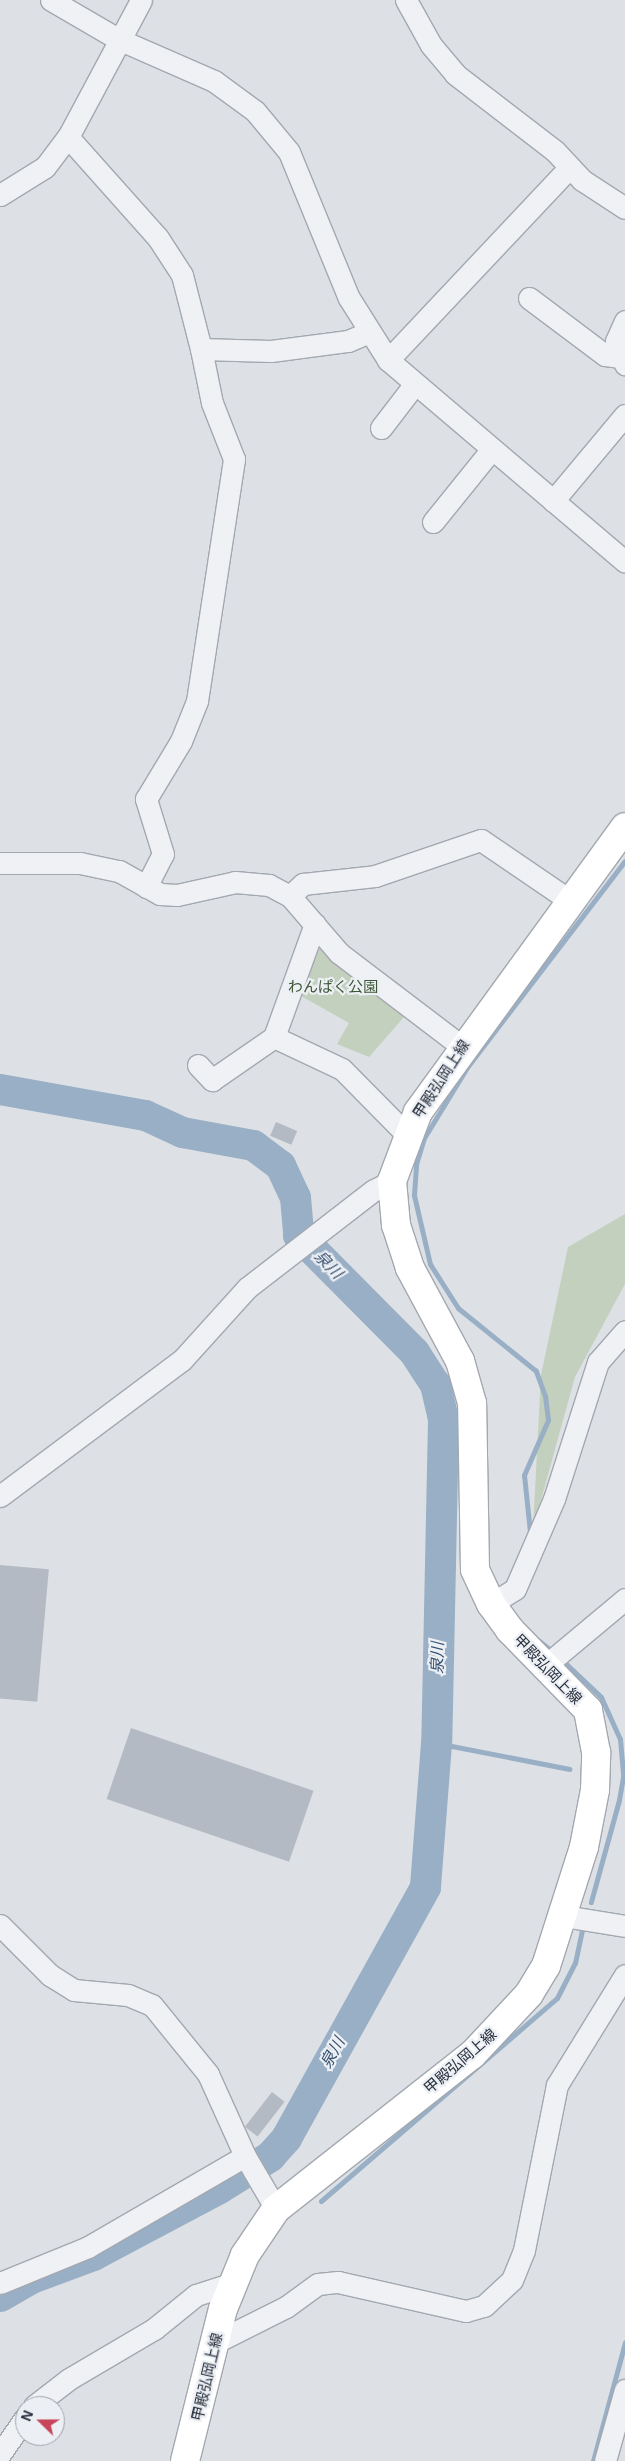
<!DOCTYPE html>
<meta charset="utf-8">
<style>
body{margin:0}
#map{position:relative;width:625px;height:2461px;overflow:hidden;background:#dde1e6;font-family:Arial,"Noto Sans JP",sans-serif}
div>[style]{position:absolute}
.green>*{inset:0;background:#c3d0be}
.stream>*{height:5px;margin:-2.5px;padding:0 2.5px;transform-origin:2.5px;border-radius:2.5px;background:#99afc5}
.river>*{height:31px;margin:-15.5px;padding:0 15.5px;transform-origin:15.5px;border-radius:15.5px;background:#99afc5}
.building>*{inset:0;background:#b4bac3;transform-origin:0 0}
.roads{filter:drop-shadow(1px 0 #a3a8b0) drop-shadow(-1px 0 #a3a8b0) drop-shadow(0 1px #a3a8b0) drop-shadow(0 -1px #a3a8b0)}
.minor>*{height:21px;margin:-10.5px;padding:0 10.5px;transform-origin:10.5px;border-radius:10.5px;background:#eff1f5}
.secondary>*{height:28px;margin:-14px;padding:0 14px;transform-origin:14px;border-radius:14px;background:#fff}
span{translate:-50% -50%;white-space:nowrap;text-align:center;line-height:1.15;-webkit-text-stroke:4.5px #eceff4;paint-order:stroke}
.park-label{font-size:15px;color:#3c5735}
.street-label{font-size:15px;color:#272f3c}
.water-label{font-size:16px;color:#334e6e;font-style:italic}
.north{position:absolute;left:15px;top:2396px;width:50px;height:50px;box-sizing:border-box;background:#eceff4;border:1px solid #9da2aa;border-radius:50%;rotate:292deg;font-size:14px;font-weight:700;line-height:20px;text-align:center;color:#272f3c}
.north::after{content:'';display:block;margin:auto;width:18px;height:22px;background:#c7465a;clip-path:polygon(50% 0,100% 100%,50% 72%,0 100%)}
</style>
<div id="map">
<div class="green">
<i style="clip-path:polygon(320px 946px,405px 1016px,369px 1057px,337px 1044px,349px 1023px,301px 996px)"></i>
<i style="clip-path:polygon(625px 1214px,625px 1284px,575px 1377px,533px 1529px,541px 1375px,568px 1247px)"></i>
</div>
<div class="stream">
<i style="left:530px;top:1532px;width:57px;rotate:-96deg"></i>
<i style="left:524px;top:1475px;width:60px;rotate:-66.4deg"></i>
<i style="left:548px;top:1420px;width:24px;rotate:-97deg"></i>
<i style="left:545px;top:1396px;width:27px;rotate:-110deg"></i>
<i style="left:536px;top:1371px;width:100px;rotate:-141.1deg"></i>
<i style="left:458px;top:1308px;width:52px;rotate:-122.5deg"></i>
<i style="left:430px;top:1264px;width:71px;rotate:-103.1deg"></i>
<i style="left:414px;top:1195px;width:31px;rotate:-86deg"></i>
<i style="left:416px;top:1164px;width:27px;rotate:-73deg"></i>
<i style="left:424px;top:1138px;width:84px;rotate:-58.6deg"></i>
<i style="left:468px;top:1066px;width:258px;rotate:-52.6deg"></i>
<i style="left:538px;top:1640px;width:19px;rotate:39deg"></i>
<i style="left:561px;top:1659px;width:55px;rotate:43.5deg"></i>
<i style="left:601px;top:1697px;width:46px;rotate:65.7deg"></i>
<i style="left:620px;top:1739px;width:38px;rotate:85deg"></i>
<i style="left:623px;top:1777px;width:23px;rotate:100deg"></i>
<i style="left:619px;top:1800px;width:106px;rotate:105.4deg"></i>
<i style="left:436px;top:1743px;width:136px;rotate:11deg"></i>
<i style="left:321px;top:2201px;width:311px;rotate:-40.7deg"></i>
<i style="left:557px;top:1998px;width:39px;rotate:-63deg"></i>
<i style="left:575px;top:1963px;width:34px;rotate:-78deg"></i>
<i style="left:593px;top:2461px;width:123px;rotate:-74.9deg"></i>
</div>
<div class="river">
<i style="left:0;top:1089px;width:147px;rotate:10.2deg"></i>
<i style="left:145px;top:1115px;width:41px;rotate:24.7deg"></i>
<i style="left:182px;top:1132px;width:72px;rotate:10.4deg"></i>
<i style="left:253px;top:1145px;width:34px;rotate:37deg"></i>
<i style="left:280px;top:1165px;width:35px;rotate:65deg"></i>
<i style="left:295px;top:1197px;width:38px;rotate:85deg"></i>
<i style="left:298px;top:1235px;width:165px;rotate:45.2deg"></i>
<i style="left:414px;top:1352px;width:38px;rotate:57deg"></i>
<i style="left:435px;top:1384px;width:37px;rotate:77deg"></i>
<i style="left:443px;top:1420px;width:323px;rotate:91.2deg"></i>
<i style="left:436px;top:1743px;width:144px;rotate:94.4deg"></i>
<i style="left:425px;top:1887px;width:287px;rotate:119deg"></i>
<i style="left:286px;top:2138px;width:24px;rotate:132deg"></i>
<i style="left:270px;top:2156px;width:60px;rotate:147.9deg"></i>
<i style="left:219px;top:2188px;width:143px;rotate:152deg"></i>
<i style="left:93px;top:2255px;width:66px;rotate:159.6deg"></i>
<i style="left:31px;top:2278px;width:36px;rotate:150deg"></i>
</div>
<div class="building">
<i style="left:276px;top:1122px;width:23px;height:15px;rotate:23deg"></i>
<i style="left:0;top:1565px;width:49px;height:133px;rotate:5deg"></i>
<i style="left:131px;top:1728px;width:193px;height:75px;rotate:19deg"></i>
<i style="left:272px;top:2092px;width:16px;height:44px;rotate:38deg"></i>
</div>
<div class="roads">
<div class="minor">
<i style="left:51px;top:0;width:78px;rotate:30.2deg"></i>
<i style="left:118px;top:39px;width:105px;rotate:23.6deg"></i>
<i style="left:214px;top:81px;width:51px;rotate:36.2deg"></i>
<i style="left:255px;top:111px;width:53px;rotate:50.3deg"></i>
<i style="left:289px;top:152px;width:158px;rotate:67.7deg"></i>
<i style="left:349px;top:298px;width:73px;rotate:57.8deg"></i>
<i style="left:388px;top:360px;width:311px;rotate:40.4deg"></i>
<i style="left:406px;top:0;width:51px;rotate:60.9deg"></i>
<i style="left:431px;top:45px;width:38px;rotate:50deg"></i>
<i style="left:455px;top:74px;width:126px;rotate:37.6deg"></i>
<i style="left:555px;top:151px;width:40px;rotate:47deg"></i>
<i style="left:582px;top:180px;width:51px;rotate:33.1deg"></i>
<i style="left:68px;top:137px;width:135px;rotate:48.3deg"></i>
<i style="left:158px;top:238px;width:44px;rotate:57deg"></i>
<i style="left:182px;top:275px;width:76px;rotate:75.6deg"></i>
<i style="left:201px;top:349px;width:70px;rotate:1.6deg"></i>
<i style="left:271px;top:351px;width:78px;rotate:-7.4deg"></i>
<i style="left:348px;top:341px;width:21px;rotate:-23deg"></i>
<i style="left:0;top:195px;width:53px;rotate:-31.9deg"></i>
<i style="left:45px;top:167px;width:38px;rotate:-53deg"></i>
<i style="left:68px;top:137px;width:155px;rotate:-61.9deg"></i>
<i style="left:529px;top:298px;width:95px;rotate:36.9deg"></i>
<i style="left:605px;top:355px;width:14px;rotate:8deg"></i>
<i style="left:625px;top:321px;width:22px;rotate:114deg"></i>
<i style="left:616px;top:341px;width:25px;rotate:69deg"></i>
<i style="left:388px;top:360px;width:265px;rotate:-46.7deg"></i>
<i style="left:381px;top:428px;width:54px;rotate:-52.5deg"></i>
<i style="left:553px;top:501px;width:112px;rotate:-50.1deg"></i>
<i style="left:433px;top:522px;width:92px;rotate:-51.1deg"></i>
<i style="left:0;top:863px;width:80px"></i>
<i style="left:80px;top:863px;width:40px;rotate:12deg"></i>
<i style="left:119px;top:871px;width:47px;rotate:29.3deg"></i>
<i style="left:160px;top:894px;width:17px;rotate:3deg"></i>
<i style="left:177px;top:895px;width:59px;rotate:-12.6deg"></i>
<i style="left:235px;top:882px;width:34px;rotate:5deg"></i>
<i style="left:269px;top:885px;width:24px;rotate:28deg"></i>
<i style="left:290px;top:896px;width:75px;rotate:49.3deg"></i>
<i style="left:339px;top:953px;width:153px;rotate:37.3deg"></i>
<i style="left:146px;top:887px;width:37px;rotate:-63deg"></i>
<i style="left:163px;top:854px;width:58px;rotate:-107.2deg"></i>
<i style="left:146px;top:799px;width:68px;rotate:-58.9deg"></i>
<i style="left:181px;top:741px;width:43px;rotate:-68.2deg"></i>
<i style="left:197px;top:701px;width:245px;rotate:-81.3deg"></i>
<i style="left:234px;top:459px;width:60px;rotate:-111.4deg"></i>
<i style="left:212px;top:403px;width:55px;rotate:-101.5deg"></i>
<i style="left:290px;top:896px;width:18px;rotate:-43deg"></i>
<i style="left:303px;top:884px;width:72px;rotate:-6.3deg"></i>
<i style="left:375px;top:876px;width:112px;rotate:-18.8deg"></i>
<i style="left:481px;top:840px;width:107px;rotate:34.3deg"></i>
<i style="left:274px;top:1037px;width:75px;rotate:25.2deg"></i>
<i style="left:342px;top:1069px;width:94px;rotate:45.4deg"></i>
<i style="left:198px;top:1065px;width:21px;rotate:47deg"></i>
<i style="left:212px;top:1080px;width:75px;rotate:-34.7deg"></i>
<i style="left:274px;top:1037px;width:120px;rotate:-70.1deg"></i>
<i style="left:0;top:1496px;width:227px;rotate:-36.8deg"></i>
<i style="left:182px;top:1360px;width:97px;rotate:-47.9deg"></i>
<i style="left:247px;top:1288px;width:160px;rotate:-37.7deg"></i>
<i style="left:374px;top:1190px;width:20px;rotate:-27deg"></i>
<i style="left:491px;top:1604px;width:28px;rotate:-32deg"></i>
<i style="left:515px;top:1589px;width:98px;rotate:-66.6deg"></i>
<i style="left:554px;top:1499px;width:144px;rotate:-72.2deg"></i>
<i style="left:598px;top:1362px;width:41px;rotate:-48.9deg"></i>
<i style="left:546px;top:1665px;width:103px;rotate:-39.9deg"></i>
<i style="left:564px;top:1916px;width:62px;rotate:9.3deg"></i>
<i style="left:0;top:1925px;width:71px;rotate:45deg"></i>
<i style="left:50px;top:1975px;width:28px;rotate:32deg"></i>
<i style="left:74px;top:1990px;width:54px;rotate:5.3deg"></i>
<i style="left:128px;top:1995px;width:26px;rotate:23deg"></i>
<i style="left:152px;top:2005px;width:89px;rotate:50.9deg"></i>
<i style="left:208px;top:2074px;width:90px;rotate:65.7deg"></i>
<i style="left:245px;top:2156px;width:61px;rotate:59.7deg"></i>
<i style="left:0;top:2283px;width:95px;rotate:-22.2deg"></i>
<i style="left:88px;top:2247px;width:181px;rotate:-30.1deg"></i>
<i style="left:214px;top:2343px;width:80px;rotate:-26.6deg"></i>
<i style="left:286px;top:2307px;width:39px;rotate:-36deg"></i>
<i style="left:318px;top:2284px;width:20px;rotate:-6deg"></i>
<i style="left:338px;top:2282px;width:131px;rotate:12.8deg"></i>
<i style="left:466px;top:2311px;width:19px;rotate:-16deg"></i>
<i style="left:484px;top:2306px;width:38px;rotate:-43deg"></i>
<i style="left:512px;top:2280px;width:32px;rotate:-68deg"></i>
<i style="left:524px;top:2250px;width:168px;rotate:-78.7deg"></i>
<i style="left:557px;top:2085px;width:129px;rotate:-58.3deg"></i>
<i style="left:34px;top:2406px;width:44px;rotate:-37.6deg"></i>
<i style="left:69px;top:2379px;width:99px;rotate:-30.5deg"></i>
<i style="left:154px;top:2329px;width:54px;rotate:-39deg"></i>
<i style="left:196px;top:2295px;width:40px;rotate:-18deg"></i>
<i style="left:0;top:2454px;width:44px;rotate:-55.2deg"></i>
<i style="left:605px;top:2461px;width:74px;rotate:-74.3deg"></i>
</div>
<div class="secondary">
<i style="left:185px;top:2461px;width:157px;rotate:-76deg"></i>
<i style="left:223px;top:2309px;width:58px;rotate:-67.8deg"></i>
<i style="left:245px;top:2255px;width:55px;rotate:-56deg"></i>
<i style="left:276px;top:2209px;width:249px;rotate:-38.2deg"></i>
<i style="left:472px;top:2055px;width:83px;rotate:-46.9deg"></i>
<i style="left:529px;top:1994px;width:33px;rotate:-59deg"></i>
<i style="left:546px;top:1966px;width:125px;rotate:-72.3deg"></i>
<i style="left:584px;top:1847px;width:58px;rotate:-79.1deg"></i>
<i style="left:595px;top:1790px;width:38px;rotate:-88deg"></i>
<i style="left:596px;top:1752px;width:43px;rotate:-100.8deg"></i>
<i style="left:588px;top:1710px;width:112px;rotate:-134.3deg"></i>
<i style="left:510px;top:1630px;width:32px;rotate:-126deg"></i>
<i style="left:491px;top:1604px;width:38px;rotate:-115deg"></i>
<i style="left:475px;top:1569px;width:166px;rotate:-91deg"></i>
<i style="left:472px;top:1403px;width:44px;rotate:-105.9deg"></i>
<i style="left:460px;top:1361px;width:106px;rotate:-118.3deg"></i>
<i style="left:410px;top:1268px;width:45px;rotate:-108deg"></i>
<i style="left:396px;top:1225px;width:44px;rotate:-95.2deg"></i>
<i style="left:392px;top:1181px;width:74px;rotate:-69.4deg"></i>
<i style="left:418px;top:1112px;width:352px;rotate:-54deg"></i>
</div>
</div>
<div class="park-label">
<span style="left:333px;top:987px">わんぱく公園</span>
</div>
<div class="street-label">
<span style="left:441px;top:1079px;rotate:-57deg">甲殿弘岡上線</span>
<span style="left:548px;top:1669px;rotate:46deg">甲殿弘岡上線</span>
<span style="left:460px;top:2061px;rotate:-41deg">甲殿弘岡上線</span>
<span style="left:207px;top:2377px;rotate:-77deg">甲殿弘岡上線</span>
</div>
<div class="water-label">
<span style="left:328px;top:1265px;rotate:45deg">泉川</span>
<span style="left:438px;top:1658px;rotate:-89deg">泉川</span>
<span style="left:333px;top:2053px;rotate:-61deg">泉川</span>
</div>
<div class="north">N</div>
</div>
